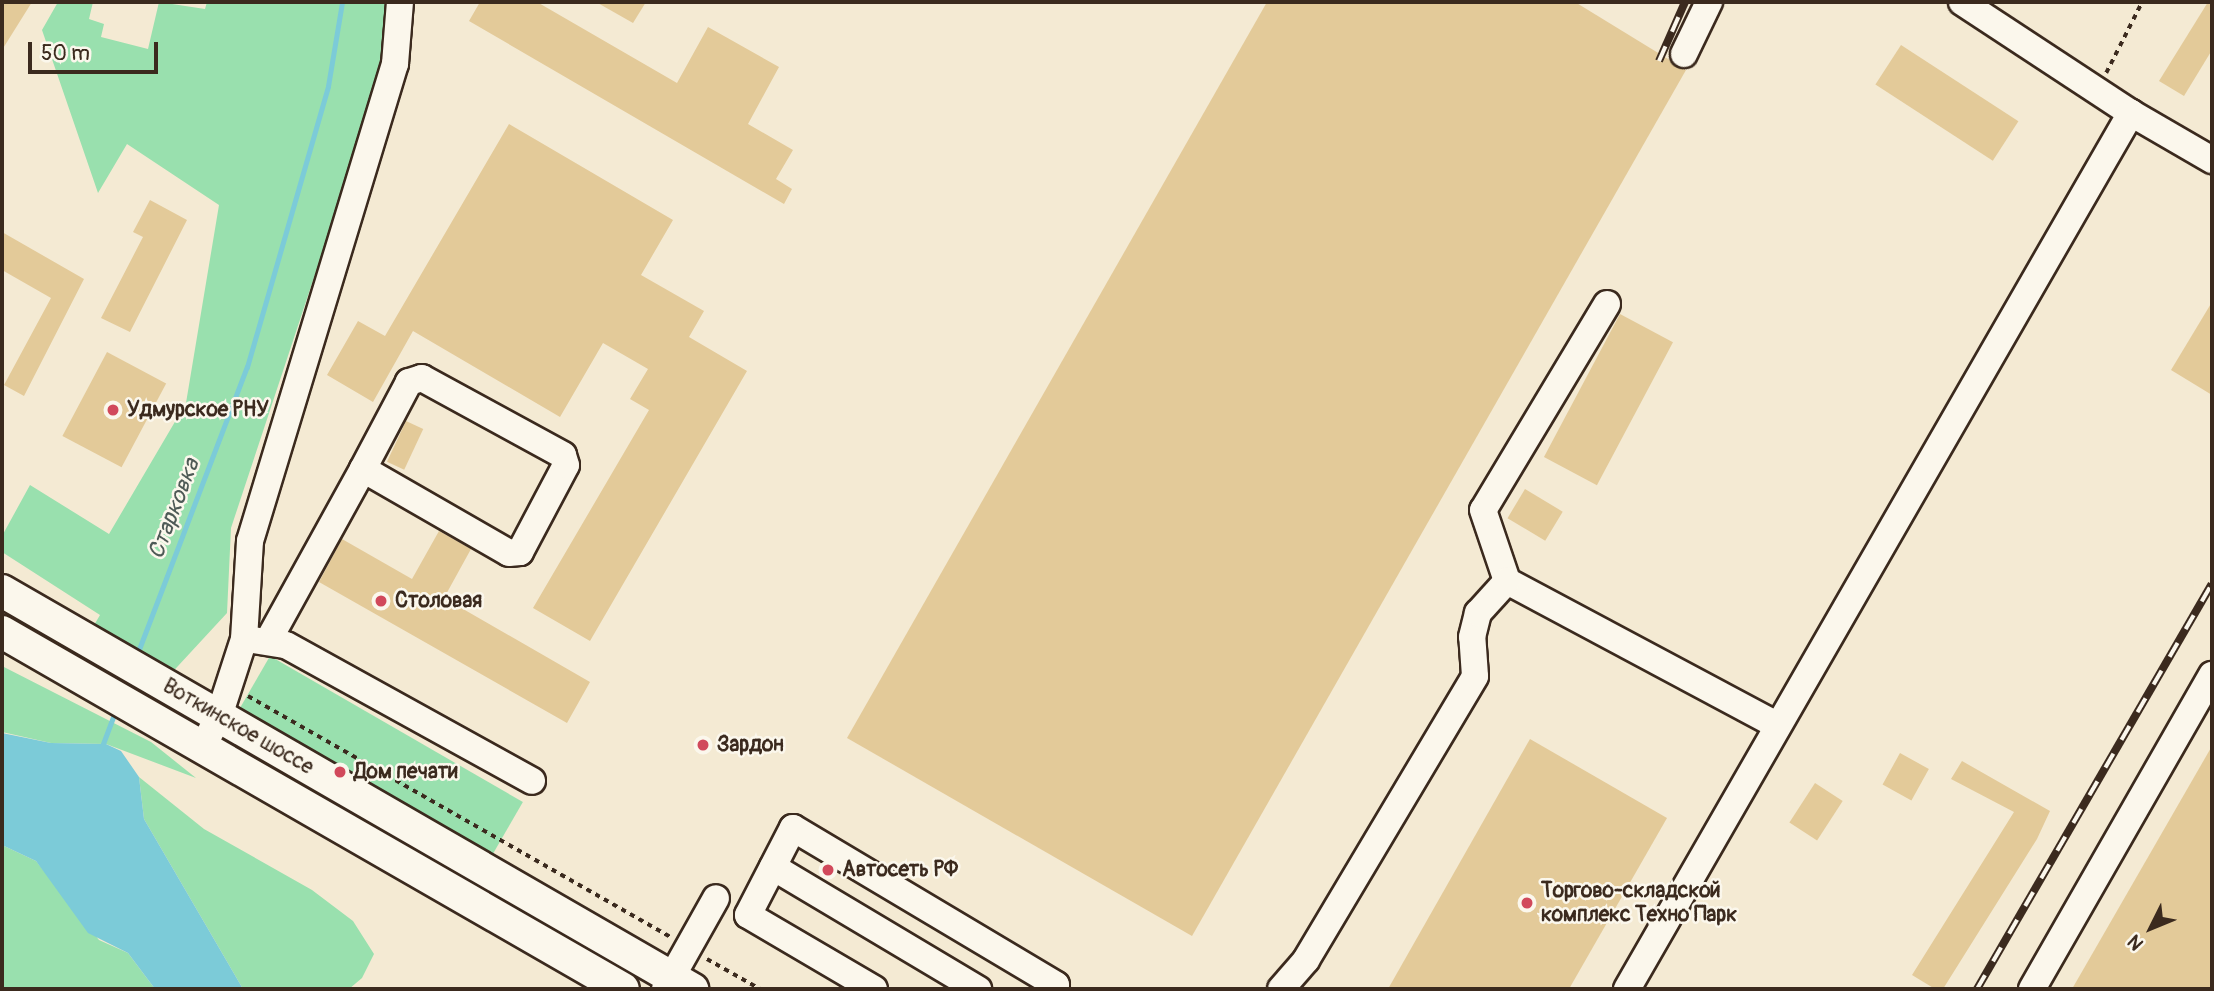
<!DOCTYPE html>
<meta charset="utf-8">
<style>
body{margin:0}
#map{position:relative;width:2214px;height:991px;overflow:hidden;background:#f4ead3;font-family:Pangolin,sans-serif}
div>[style]{position:absolute}
.green>*{inset:0;background:#99e0ae;transform-origin:0 0}
.water>*{inset:0;background:#7ccbd8}
.stream>*{height:5px;margin:-2.5px;padding:0 2.5px;transform-origin:2.5px;border-radius:2.5px;background:#7ccbd8}
.building>*{inset:0;background:#e3ca99;transform-origin:0 0}
.path>*{height:3.5px;margin-top:-1.75px;transform-origin:0;background:repeating-linear-gradient(90deg,#3b2a1e 0 5px,transparent 0 10px)}
.roads{filter:drop-shadow(2px 0 #3b2a1e) drop-shadow(-2px 0 #3b2a1e) drop-shadow(0 2px #3b2a1e) drop-shadow(0 -2px #3b2a1e)}
.minor>*{height:26px;margin:-13px;padding:0 13px;transform-origin:13px;border-radius:13px;background:#fbf7ec}
.major>*{height:32px;margin:-16px;padding:0 16px;transform-origin:16px;border-radius:16px;background:#fbf7ec}
.rail>*{height:8px;margin-top:-4px;transform-origin:0;background:repeating-linear-gradient(90deg,#fbf7ec 0 16px,#3b2a1e 0 32px);box-sizing:border-box;border-block:2px solid #3b2a1e}
.dots>*{width:19px;height:19px;translate:-50% -50%;box-sizing:border-box;border:4px solid #fbf7ec;border-radius:50%}
span{translate:-50% -50%;white-space:nowrap;text-align:center;line-height:1.15;-webkit-text-stroke:5px #fbf7ec;paint-order:stroke}
.poi-label{font-size:21px;color:#3b2a1e;font-weight:700}
.left{translate:0 -50%;text-align:left}
.street-label{font-size:21px;color:#3b2a1e}
.water-label{font-size:23px;color:#4e5a56;font-style:italic}
.frame{position:absolute;inset:0;border:4px solid #3b2a1e;pointer-events:none}
.north{position:absolute;left:2116px;top:893px;width:70px;height:70px;-webkit-text-stroke:5px #fbf7ec;paint-order:stroke;rotate:227deg;font-size:19px;font-weight:700;line-height:28px;text-align:center;color:#3b2a1e}
.north::after{content:'';display:block;margin:auto;width:24px;height:32px;background:#3b2a1e;clip-path:polygon(50% 0,100% 100%,50% 72%,0 100%)}
.scale{position:absolute;left:28px;top:42px;width:130px;height:32px;box-sizing:border-box;border:4px solid #3b2a1e;border-top:0;padding-left:9px;font-size:21px;line-height:24px;white-space:nowrap;color:#3b2a1e;-webkit-text-stroke:5px #fbf7ec;paint-order:stroke}
</style>
<div id="map">
<div class="green">
<i style="clip-path:polygon(58px 2px,93px 2px,89px 19px,104px 24px,101px 37px,148px 49px,159px 2px,205px 9px,207px 2px,390px 2px,384px 66px,231px 528px,227px 613px,166px 679px,90px 632px,100px 615px,2px 552px,2px 536px,30px 485px,109px 534px,186px 403px,219px 205px,127px 144px,98px 193px,42px 30px)"></i>
<i style="left:270px;top:656px;width:292px;height:69px;rotate:30deg"></i>
<i style="clip-path:polygon(2px 666px,151px 742px,196px 778px,106px 744px,51px 743px,2px 732px)"></i>
<i style="clip-path:polygon(139px 777px,204px 829px,312px 890px,353px 921px,374px 954px,362px 978px,349px 989px,243px 989px,144px 819px)"></i>
<i style="clip-path:polygon(2px 845px,36px 861px,99px 940px,128px 953px,155px 989px,2px 989px)"></i>
</div>
<div class="water">
<i style="clip-path:polygon(2px 733px,51px 743px,106px 744px,121px 751px,139px 777px,144px 819px,243px 989px,155px 989px,128px 953px,88px 933px,36px 861px,2px 845px)"></i>
</div>
<div class="stream">
<i style="left:136px;top:657px;width:311px;rotate:-69.1deg"></i>
<i style="left:247px;top:367px;width:292px;rotate:-73.9deg"></i>
<i style="left:328px;top:86px;width:85px;rotate:-80.5deg"></i>
<i style="left:101px;top:749px;width:43px;rotate:-69.4deg"></i>
</div>
<div class="building">
<i style="clip-path:polygon(2px 2px,32px 2px,2px 50px)"></i>
<i style="clip-path:polygon(480px 2px,537px 2px,677px 83px,708px 27px,779px 67px,748px 124px,793px 150px,776px 179px,792px 189px,784px 204px,469px 21px)"></i>
<i style="clip-path:polygon(596px 2px,646px 2px,633px 23px)"></i>
<i style="clip-path:polygon(1267px 2px,1575px 2px,1686px 70px,1192px 936px,847px 738px)"></i>
<i style="clip-path:polygon(2208px 2px,2212px 2px,2212px 50px,2184px 96px,2159px 81px)"></i>
<i style="left:1901px;top:45px;width:140px;height:47px;rotate:33deg"></i>
<i style="clip-path:polygon(509px 124px,673px 220px,641px 275px,704px 311px,689px 337px,747px 371px,590px 641px,533px 608px,649px 410px,630px 399px,648px 369px,603px 343px,560px 417px,413px 331px,373px 402px,327px 375px,358px 321px,385px 336px)"></i>
<i style="clip-path:polygon(150px 200px,187px 220px,130px 332px,101px 318px,143px 237px,133px 232px)"></i>
<i style="clip-path:polygon(2px 232px,84px 279px,24px 396px,4px 385px,51px 298px,2px 270px)"></i>
<i style="clip-path:polygon(2212px 302px,2212px 395px,2171px 370px)"></i>
<i style="left:1620px;top:314px;width:60px;height:162px;rotate:28deg"></i>
<i style="left:107px;top:352px;width:67px;height:95px;rotate:28deg"></i>
<i style="left:406px;top:421px;width:19px;height:45px;rotate:25deg"></i>
<i style="left:1525px;top:489px;width:44px;height:34px;rotate:31deg"></i>
<i style="clip-path:polygon(439px 531px,471px 549px,444px 598px,590px 682px,567px 723px,319px 582px,342px 539px,412px 579px)"></i>
<i style="clip-path:polygon(1530px 739px,1667px 818px,1569px 989px,1388px 989px)"></i>
<i style="clip-path:polygon(2212px 746px,2212px 989px,2072px 989px)"></i>
<i style="left:1900px;top:753px;width:33px;height:36px;rotate:29deg"></i>
<i style="clip-path:polygon(1962px 761px,2050px 811px,2037px 839px,1943px 989px,1935px 989px,1912px 975px,2014px 812px,1951px 779px)"></i>
<i style="left:1815px;top:783px;width:33px;height:47px;rotate:33deg"></i>
</div>
<div class="path">
<i style="left:2106px;top:73px;width:80px;rotate:-63.1deg"></i>
<i style="left:248px;top:696px;width:486px;rotate:29.7deg"></i>
<i style="left:707px;top:959px;width:61px;rotate:29.5deg"></i>
</div>
<div class="roads">
<div class="minor">
<i style="left:1962px;top:2px;width:202px;rotate:33.3deg"></i>
<i style="left:2131px;top:113px;width:94px;rotate:30.1deg"></i>
<i style="left:1684px;top:54px;width:58px;rotate:-64.3deg"></i>
<i style="left:1607px;top:304px;width:240px;rotate:121deg"></i>
<i style="left:1483px;top:510px;width:75px;rotate:71.3deg"></i>
<i style="left:1507px;top:581px;width:307px;rotate:28.1deg"></i>
<i style="left:253px;top:640px;width:33px;rotate:9deg"></i>
<i style="left:286px;top:645px;width:281px;rotate:28.9deg"></i>
<i style="left:268px;top:641px;width:196px;rotate:-61.1deg"></i>
<i style="left:363px;top:469px;width:168px;rotate:29.9deg"></i>
<i style="left:509px;top:553px;width:11px;rotate:-5deg"></i>
<i style="left:520px;top:552px;width:98px;rotate:-62.1deg"></i>
<i style="left:566px;top:465px;width:10px;rotate:-107deg"></i>
<i style="left:563px;top:455px;width:161px;rotate:-151.4deg"></i>
<i style="left:422px;top:378px;width:14px;rotate:163deg"></i>
<i style="left:409px;top:382px;width:98px;rotate:117.9deg"></i>
<i style="left:202px;top:748px;width:36px;rotate:-62deg"></i>
<i style="left:219px;top:716px;width:81px;rotate:-72deg"></i>
<i style="left:244px;top:639px;width:98px;rotate:-86.5deg"></i>
<i style="left:250px;top:541px;width:499px;rotate:-73.1deg"></i>
<i style="left:395px;top:64px;width:62px;rotate:-85.4deg"></i>
<i style="left:773px;top:867px;width:239px;rotate:30.8deg"></i>
<i style="left:665px;top:989px;width:104px;rotate:-60.7deg"></i>
<i style="left:874px;top:989px;width:146px;rotate:-149.6deg"></i>
<i style="left:748px;top:915px;width:98px;rotate:-62.7deg"></i>
<i style="left:793px;top:828px;width:306px;rotate:30.8deg"></i>
<i style="left:1056px;top:985px;width:4px;rotate:117deg"></i>
<i style="left:1281px;top:989px;width:38px;rotate:-49deg"></i>
<i style="left:1306px;top:960px;width:330px;rotate:-59.2deg"></i>
<i style="left:1475px;top:676px;width:39px;rotate:-94deg"></i>
<i style="left:1472px;top:637px;width:25px;rotate:-76deg"></i>
<i style="left:1478px;top:613px;width:43px;rotate:-47.8deg"></i>
<i style="left:1627px;top:989px;width:1011px;rotate:-60.09deg"></i>
<i style="left:2032px;top:989px;width:362px;rotate:-60.2deg"></i>
</div>
<div class="major">
<i style="left:2px;top:591px;width:797px;rotate:29.98deg"></i>
<i style="left:2px;top:632px;width:716px;rotate:29.89deg"></i>
</div>
</div>
<div class="rail">
<i style="left:1659px;top:61px;width:64px;rotate:-66.2deg"></i>
<i style="left:1977px;top:989px;width:468px;rotate:-59.9deg"></i>
</div>
<div class="dots">
<i style="left:113px;top:410px;background:#d1495b"></i>
<i style="left:381px;top:601px;background:#d1495b"></i>
<i style="left:703px;top:745px;background:#d1495b"></i>
<i style="left:340px;top:772px;background:#d1495b"></i>
<i style="left:828px;top:870px;background:#d1495b"></i>
<i style="left:1527px;top:903px;background:#d1495b"></i>
</div>
<div class="poi-label">
<span class="left" style="left:127px;top:410px">Удмурское РНУ</span>
<span class="left" style="left:395px;top:601px">Столовая</span>
<span class="left" style="left:717px;top:745px">Зардон</span>
<span class="left" style="left:354px;top:772px">Дом печати</span>
<span class="left" style="left:842px;top:870px">Автосеть РФ</span>
<span class="left" style="left:1541px;top:903px">Торгово-складской<br>комплекс Техно Парк</span>
</div>
<div class="street-label">
<span style="left:238px;top:727px;rotate:30deg">Воткинское шоссе</span>
</div>
<div class="water-label">
<span style="left:174px;top:509px;rotate:-69deg">Старковка</span>
</div>
<div class="frame"></div>
<div class="north">N</div>
<div class="scale">50 m</div>
</div>
